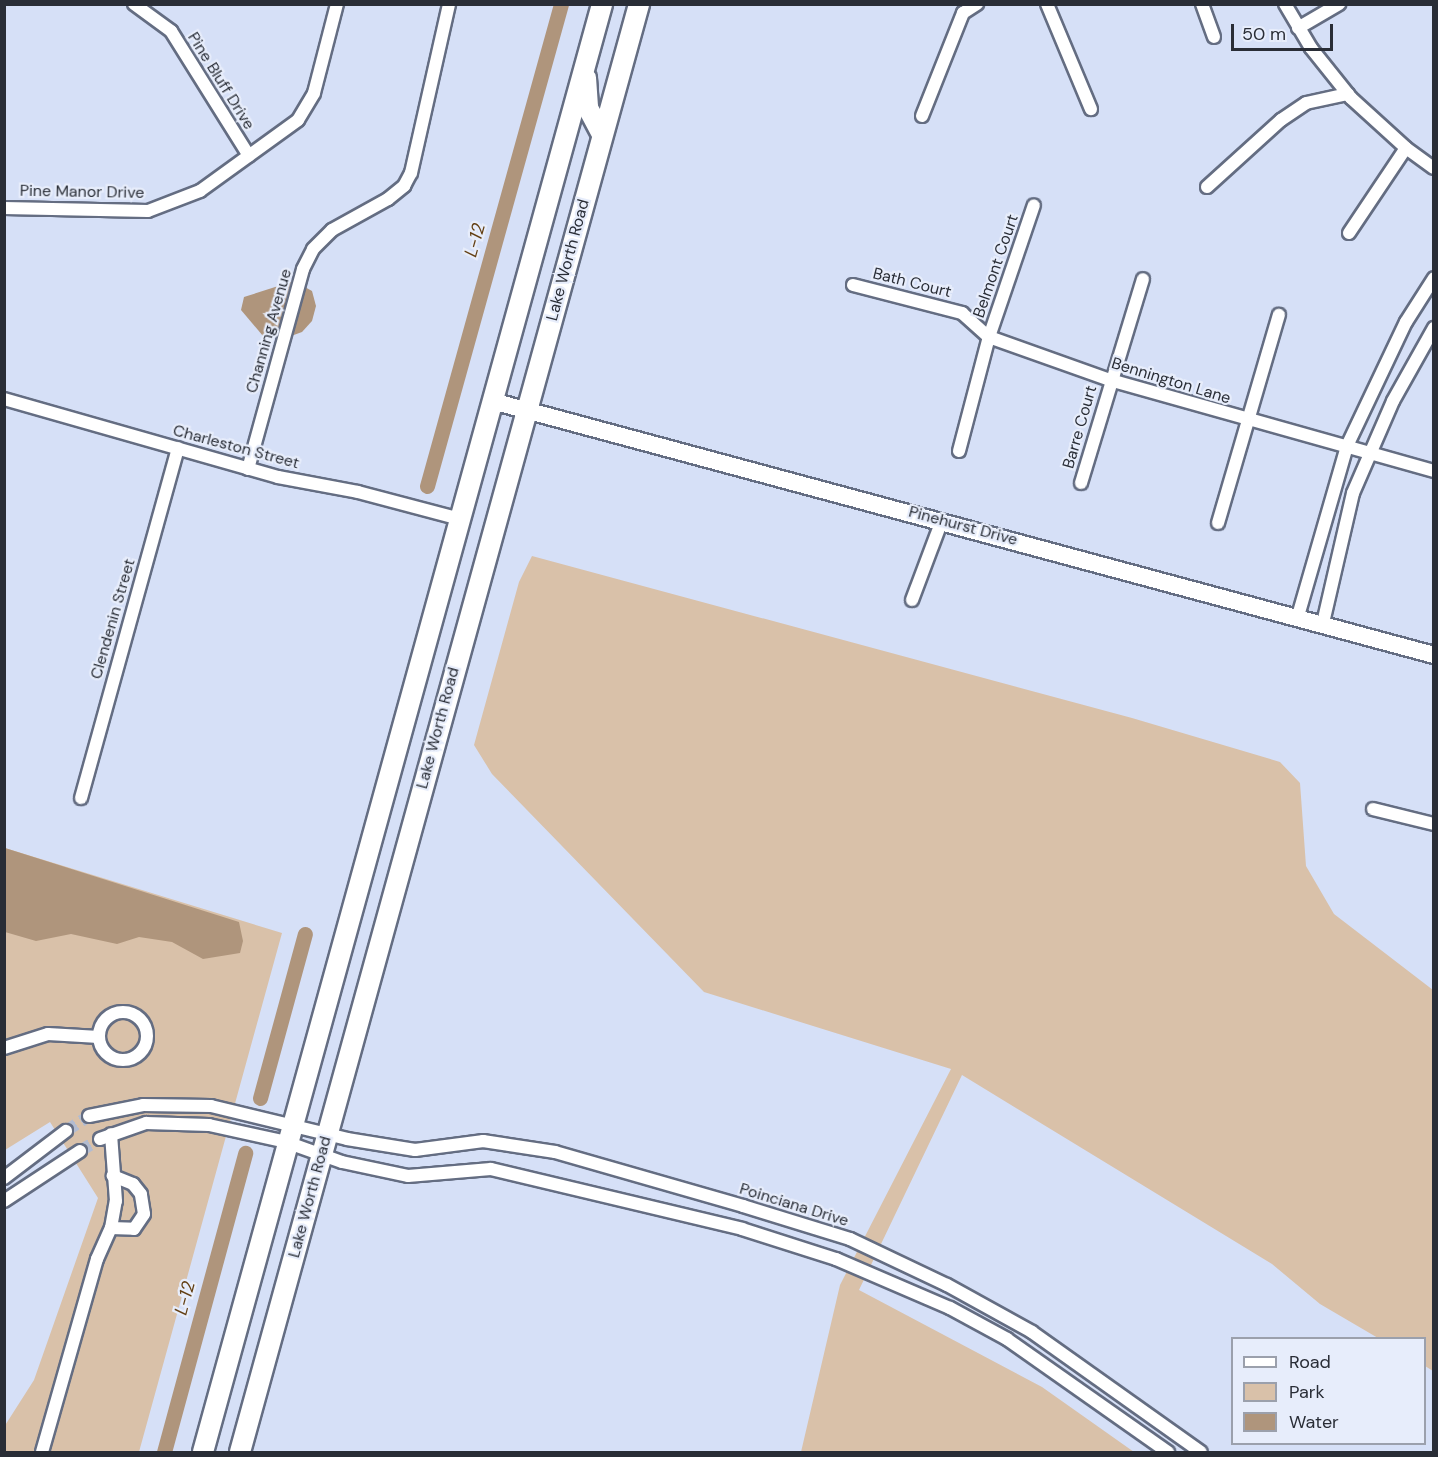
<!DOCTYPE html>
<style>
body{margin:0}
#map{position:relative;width:1438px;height:1457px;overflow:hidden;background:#d6e0f7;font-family:"DM Sans",sans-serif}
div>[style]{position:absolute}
.green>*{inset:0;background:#d9c1a9}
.water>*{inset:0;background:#af957c}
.canal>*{height:15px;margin:-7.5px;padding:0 7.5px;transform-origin:7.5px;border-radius:7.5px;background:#af957c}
.street-tunnel>*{height:12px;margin-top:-6px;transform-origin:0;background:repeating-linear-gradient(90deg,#b3bcd0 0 12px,transparent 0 18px)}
.roads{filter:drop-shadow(2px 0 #646d82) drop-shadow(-2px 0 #646d82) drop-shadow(0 2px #646d82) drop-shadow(0 -2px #646d82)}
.street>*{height:12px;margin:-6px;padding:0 6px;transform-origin:6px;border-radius:6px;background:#fff}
.street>.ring{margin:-6px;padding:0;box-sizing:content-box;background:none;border:12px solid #fff;border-radius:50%}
.secondary>*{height:16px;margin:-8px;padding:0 8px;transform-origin:8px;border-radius:8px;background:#fff}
.primary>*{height:20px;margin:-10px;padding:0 10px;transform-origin:10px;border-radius:10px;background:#fff}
span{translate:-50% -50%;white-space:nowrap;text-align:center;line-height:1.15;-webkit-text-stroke:4.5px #e7edfb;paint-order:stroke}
.street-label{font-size:16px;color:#292d36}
.water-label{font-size:18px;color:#633f13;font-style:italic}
.frame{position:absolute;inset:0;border:6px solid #292d36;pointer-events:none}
.legend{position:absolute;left:1231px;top:1337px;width:195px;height:108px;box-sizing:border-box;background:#e7edfb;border:2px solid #9ba0ac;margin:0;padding:8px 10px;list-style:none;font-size:18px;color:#292d36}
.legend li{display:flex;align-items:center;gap:12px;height:30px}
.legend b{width:30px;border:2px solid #9ba0ac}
.scale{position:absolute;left:1231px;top:24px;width:102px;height:27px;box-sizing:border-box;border:3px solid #292d36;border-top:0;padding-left:8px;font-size:18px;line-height:21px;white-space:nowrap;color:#292d36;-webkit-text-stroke:4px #e7edfb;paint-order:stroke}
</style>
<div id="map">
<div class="green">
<i style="clip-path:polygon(532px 556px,1132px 718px,1280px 762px,1300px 783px,1306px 866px,1334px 914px,1433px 990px,1433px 1371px,1425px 1366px,1424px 1338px,1378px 1338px,1320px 1304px,1272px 1264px,962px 1075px,859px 1290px,1042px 1387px,1134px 1452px,801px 1452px,840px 1285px,951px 1069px,704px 992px,492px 774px,474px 745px,519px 582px)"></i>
<i style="clip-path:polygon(5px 848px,282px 933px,139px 1452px,5px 1452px,4px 1427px,34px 1380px,98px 1198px,50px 1122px,5px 1150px)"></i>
</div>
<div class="water">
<i style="clip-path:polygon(294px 281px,312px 291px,316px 306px,312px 321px,302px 332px,291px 336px,263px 336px,241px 310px,244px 297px)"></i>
<i style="clip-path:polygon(5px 848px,239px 922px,243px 941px,240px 953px,203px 959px,172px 942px,139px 937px,117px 944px,71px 934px,36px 941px,5px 932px)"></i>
</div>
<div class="canal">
<i style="left:427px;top:486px;width:500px;rotate:-74.46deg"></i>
<i style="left:260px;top:1098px;width:170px;rotate:-74.7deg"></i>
<i style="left:164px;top:1452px;width:310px;rotate:-74.8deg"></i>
</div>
<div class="street-tunnel">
<i style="left:66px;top:1131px;width:27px;rotate:-33deg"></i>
<i style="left:80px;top:1151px;width:23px;rotate:-31deg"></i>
</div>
<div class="roads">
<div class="street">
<i style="left:134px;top:4px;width:46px;rotate:36.1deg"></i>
<i style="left:171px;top:31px;width:147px;rotate:58deg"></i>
<i style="left:1047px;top:4px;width:114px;rotate:67.3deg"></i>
<i style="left:1202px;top:4px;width:35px;rotate:70deg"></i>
<i style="left:1285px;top:4px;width:51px;rotate:59.4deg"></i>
<i style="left:1311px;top:48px;width:64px;rotate:51.3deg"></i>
<i style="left:1351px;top:98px;width:74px;rotate:42.3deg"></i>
<i style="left:1406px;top:148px;width:34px;rotate:36deg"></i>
<i style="left:1298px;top:28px;width:48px;rotate:-30.3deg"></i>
<i style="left:922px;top:116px;width:111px;rotate:-68.3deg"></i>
<i style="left:963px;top:13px;width:17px;rotate:-33deg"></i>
<i style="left:1207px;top:187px;width:100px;rotate:-42.2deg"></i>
<i style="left:1281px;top:120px;width:30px;rotate:-34deg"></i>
<i style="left:1306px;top:103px;width:43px;rotate:-12.1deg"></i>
<i style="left:4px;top:208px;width:144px;rotate:1.2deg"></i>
<i style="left:148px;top:211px;width:56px;rotate:-21deg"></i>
<i style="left:200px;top:191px;width:121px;rotate:-35.9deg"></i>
<i style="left:298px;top:120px;width:31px;rotate:-59deg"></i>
<i style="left:314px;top:93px;width:92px;rotate:-75.5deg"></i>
<i style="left:1349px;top:233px;width:102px;rotate:-56.2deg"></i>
<i style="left:853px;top:285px;width:113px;rotate:14.4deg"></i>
<i style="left:962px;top:313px;width:36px;rotate:42deg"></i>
<i style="left:989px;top:337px;width:128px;rotate:19.6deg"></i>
<i style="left:1110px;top:380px;width:337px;rotate:15.7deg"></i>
<i style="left:4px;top:399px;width:285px;rotate:15.9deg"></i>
<i style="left:278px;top:477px;width:81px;rotate:10.6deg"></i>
<i style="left:358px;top:492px;width:106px;rotate:14.8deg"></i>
<i style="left:959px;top:451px;width:118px;rotate:-75.3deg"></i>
<i style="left:989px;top:337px;width:139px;rotate:-71.2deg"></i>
<i style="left:248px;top:469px;width:207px;rotate:-74.6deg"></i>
<i style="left:303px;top:269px;width:22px;rotate:-63deg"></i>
<i style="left:313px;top:249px;width:27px;rotate:-45deg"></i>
<i style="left:332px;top:230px;width:64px;rotate:-29deg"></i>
<i style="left:388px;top:199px;width:21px;rotate:-39deg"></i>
<i style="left:404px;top:186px;width:15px;rotate:-62deg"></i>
<i style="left:411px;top:173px;width:173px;rotate:-77.3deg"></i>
<i style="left:1081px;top:483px;width:213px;rotate:-73.1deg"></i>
<i style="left:1218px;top:523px;width:217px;rotate:-73.7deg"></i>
<i style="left:912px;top:600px;width:85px;rotate:-69.4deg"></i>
<i style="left:1298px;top:616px;width:177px;rotate:-73.9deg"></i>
<i style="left:1347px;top:446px;width:137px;rotate:-64.6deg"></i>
<i style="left:1406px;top:322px;width:52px;rotate:-57.5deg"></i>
<i style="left:1323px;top:623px;width:133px;rotate:-77deg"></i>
<i style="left:1353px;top:493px;width:100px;rotate:-66.5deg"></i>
<i style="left:1393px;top:401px;width:84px;rotate:-60.7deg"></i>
<i style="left:81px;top:798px;width:363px;rotate:-74.5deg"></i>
<i style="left:1373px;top:809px;width:63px;rotate:13.8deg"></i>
<i class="ring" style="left:99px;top:1012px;width:36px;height:36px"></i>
<i style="left:4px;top:1048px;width:46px;rotate:-17.7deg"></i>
<i style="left:48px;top:1034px;width:51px;rotate:3.4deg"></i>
<i style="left:89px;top:1116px;width:55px;rotate:-11.5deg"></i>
<i style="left:143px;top:1105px;width:68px;rotate:0.8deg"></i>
<i style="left:211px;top:1106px;width:140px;rotate:13.6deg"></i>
<i style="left:347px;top:1139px;width:69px;rotate:9.2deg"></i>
<i style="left:415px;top:1150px;width:69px;rotate:-7.5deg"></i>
<i style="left:483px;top:1141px;width:73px;rotate:8.7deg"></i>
<i style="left:555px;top:1152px;width:196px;rotate:16deg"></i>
<i style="left:743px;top:1206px;width:112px;rotate:17.1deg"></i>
<i style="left:850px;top:1239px;width:107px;rotate:25.4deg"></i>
<i style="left:947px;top:1285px;width:97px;rotate:28.9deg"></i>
<i style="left:1032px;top:1332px;width:207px;rotate:35.4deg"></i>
<i style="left:100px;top:1139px;width:49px;rotate:-19.2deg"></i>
<i style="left:146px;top:1123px;width:63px;rotate:1.8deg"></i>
<i style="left:209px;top:1125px;width:79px;rotate:12.4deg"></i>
<i style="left:286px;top:1142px;width:59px;rotate:19.7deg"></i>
<i style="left:342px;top:1162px;width:67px;rotate:12deg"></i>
<i style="left:408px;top:1176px;width:83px;rotate:-4.8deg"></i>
<i style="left:491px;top:1169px;width:258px;rotate:13.4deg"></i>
<i style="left:742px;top:1229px;width:99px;rotate:17.7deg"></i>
<i style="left:836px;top:1259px;width:124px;rotate:23.3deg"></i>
<i style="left:950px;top:1308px;width:65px;rotate:28.5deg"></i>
<i style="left:1007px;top:1339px;width:197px;rotate:35.1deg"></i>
<i style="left:4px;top:1178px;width:78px;rotate:-37.2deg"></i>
<i style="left:4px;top:1201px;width:91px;rotate:-33.3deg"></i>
<i style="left:111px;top:1228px;width:23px;rotate:2deg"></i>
<i style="left:134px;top:1229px;width:18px;rotate:-56deg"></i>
<i style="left:144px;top:1214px;width:20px;rotate:-99deg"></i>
<i style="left:141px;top:1194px;width:13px;rotate:-129deg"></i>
<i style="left:133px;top:1184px;width:22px;rotate:-158deg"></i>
<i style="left:42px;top:1452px;width:201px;rotate:-74.1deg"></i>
<i style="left:97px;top:1259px;width:34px;rotate:-66deg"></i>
<i style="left:111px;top:1228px;width:27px;rotate:-80deg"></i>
<i style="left:116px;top:1201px;width:67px;rotate:-94.3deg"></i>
</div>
<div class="secondary">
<i style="left:492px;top:401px;width:976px;rotate:15.09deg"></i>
</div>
<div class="primary">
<i style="left:586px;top:78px;width:30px;rotate:86deg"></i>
<i style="left:588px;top:108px;width:30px;rotate:62deg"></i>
<i style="left:203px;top:1452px;width:1502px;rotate:-74.59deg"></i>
<i style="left:240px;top:1452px;width:1502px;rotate:-74.59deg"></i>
</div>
</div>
<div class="street-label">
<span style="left:221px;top:81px;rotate:58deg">Pine Bluff Drive</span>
<span style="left:82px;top:192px;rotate:1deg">Pine Manor Drive</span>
<span style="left:568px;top:260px;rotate:-75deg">Lake Worth Road</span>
<span style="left:996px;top:266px;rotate:-71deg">Belmont Court</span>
<span style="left:912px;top:283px;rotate:14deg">Bath Court</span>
<span style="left:269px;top:331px;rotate:-74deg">Channing Avenue</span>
<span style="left:1171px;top:381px;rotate:17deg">Bennington Lane</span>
<span style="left:1080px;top:427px;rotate:-74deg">Barre Court</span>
<span style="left:236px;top:447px;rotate:15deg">Charleston Street</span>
<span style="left:963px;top:526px;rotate:15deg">Pinehurst Drive</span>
<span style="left:113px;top:619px;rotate:-74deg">Clendenin Street</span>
<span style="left:438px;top:728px;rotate:-75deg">Lake Worth Road</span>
<span style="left:310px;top:1197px;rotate:-75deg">Lake Worth Road</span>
<span style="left:794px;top:1205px;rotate:17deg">Poinciana Drive</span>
</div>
<div class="water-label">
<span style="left:475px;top:240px;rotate:-74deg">L-12</span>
<span style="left:185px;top:1298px;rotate:-75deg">L-12</span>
</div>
<div class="frame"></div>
<ul class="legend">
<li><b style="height:8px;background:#fff"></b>Road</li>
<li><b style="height:16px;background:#d9c1a9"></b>Park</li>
<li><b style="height:16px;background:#af957c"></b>Water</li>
</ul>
<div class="scale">50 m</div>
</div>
